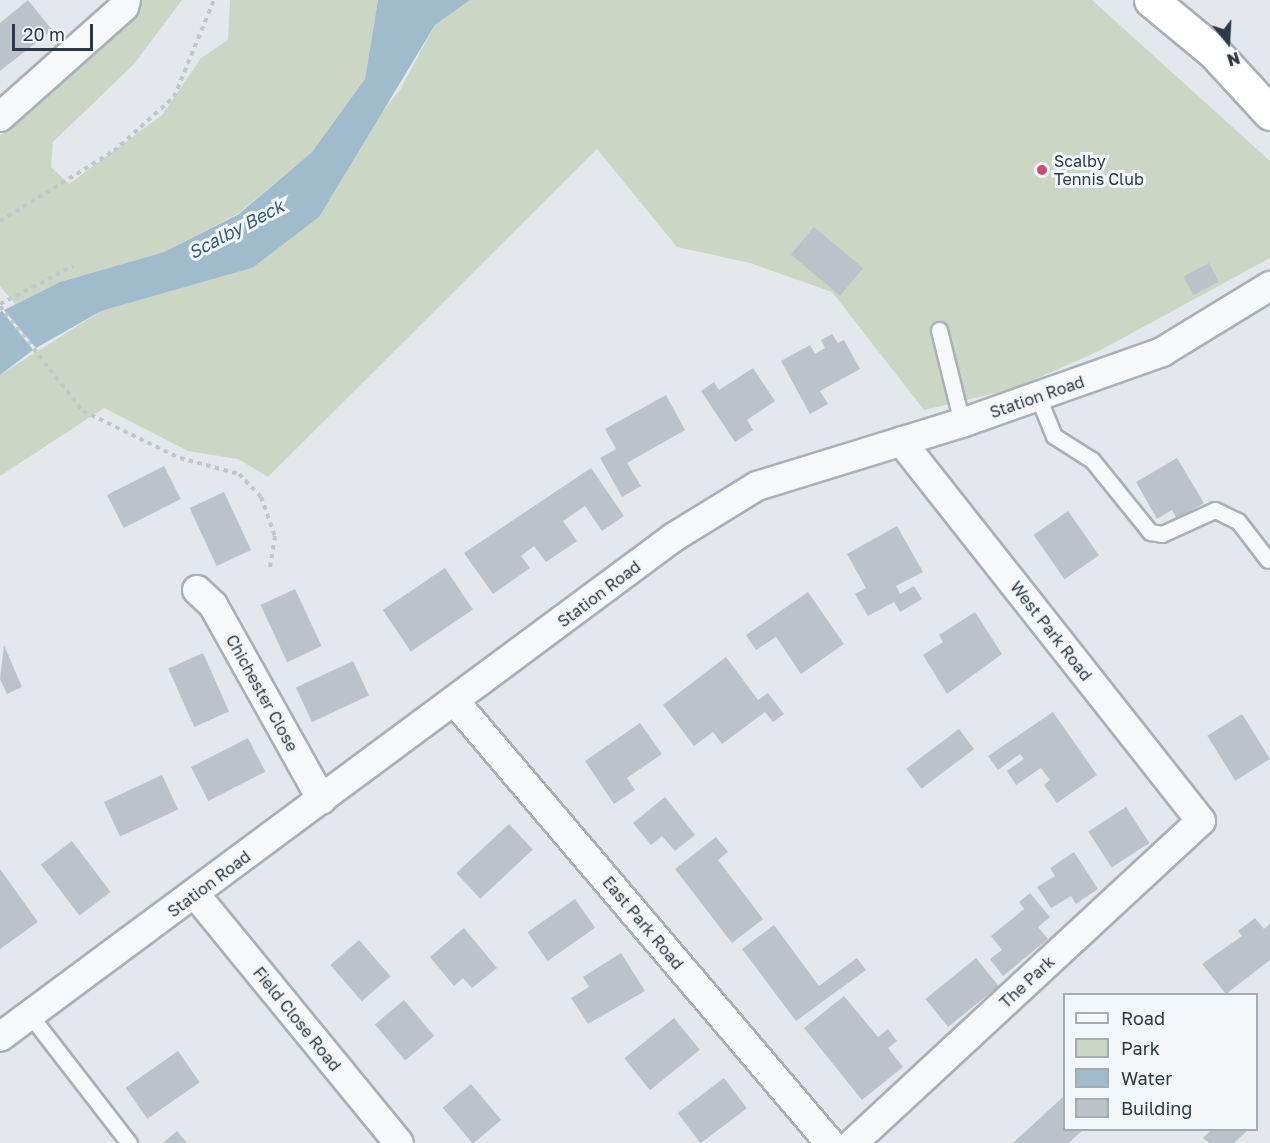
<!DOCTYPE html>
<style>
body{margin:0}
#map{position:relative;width:1270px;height:1143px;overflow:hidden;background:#e4e8ec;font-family:"Golos Text",sans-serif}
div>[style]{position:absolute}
.green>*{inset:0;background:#ccd6c5}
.water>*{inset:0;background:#a0bbcb}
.building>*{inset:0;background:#bbc2ca;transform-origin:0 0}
.path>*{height:4px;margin-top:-2px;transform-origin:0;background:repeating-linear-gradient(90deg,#c2c6cb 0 4.5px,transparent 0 9px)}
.roads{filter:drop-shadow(2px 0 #a9b0b7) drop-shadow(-2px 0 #a9b0b7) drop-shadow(0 2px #a9b0b7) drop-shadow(0 -2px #a9b0b7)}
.service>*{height:15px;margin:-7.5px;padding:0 7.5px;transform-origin:7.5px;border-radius:7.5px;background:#f7f8fa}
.minor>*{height:28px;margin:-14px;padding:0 14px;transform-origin:14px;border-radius:14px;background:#f7f8fa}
.trunk>*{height:33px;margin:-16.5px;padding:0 16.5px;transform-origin:16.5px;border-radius:16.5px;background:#fff}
.dots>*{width:16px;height:16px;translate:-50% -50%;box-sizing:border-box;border:3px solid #f4f7f9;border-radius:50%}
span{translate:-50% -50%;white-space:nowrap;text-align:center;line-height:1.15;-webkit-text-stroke:6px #f4f7f9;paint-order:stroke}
.poi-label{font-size:16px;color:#2b3845}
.left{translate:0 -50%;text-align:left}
.street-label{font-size:16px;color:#2b3845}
.water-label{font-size:18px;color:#355d79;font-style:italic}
.legend{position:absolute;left:1063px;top:993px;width:195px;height:138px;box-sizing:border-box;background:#f4f7f9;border:2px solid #a4abb1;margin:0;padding:8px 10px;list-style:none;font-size:18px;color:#2b3845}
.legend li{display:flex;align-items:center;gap:12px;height:30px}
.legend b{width:30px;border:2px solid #a4abb1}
.north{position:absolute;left:1198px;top:12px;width:60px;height:60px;-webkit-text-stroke:4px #f4f7f9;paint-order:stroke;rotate:162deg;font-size:16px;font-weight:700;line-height:24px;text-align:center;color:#2b3845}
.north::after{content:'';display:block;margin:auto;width:21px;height:27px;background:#2b3845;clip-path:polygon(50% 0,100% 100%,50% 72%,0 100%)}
.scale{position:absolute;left:12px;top:24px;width:81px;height:27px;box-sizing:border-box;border:3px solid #2b3845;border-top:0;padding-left:8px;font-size:18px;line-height:21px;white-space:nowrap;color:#2b3845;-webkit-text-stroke:4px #f4f7f9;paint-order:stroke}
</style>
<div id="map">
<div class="green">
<i style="clip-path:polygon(136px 0,182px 0,134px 64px,53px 142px,51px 167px,69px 184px,162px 115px,201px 58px,228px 40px,230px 0,378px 0,365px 79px,312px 152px,239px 213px,164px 252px,60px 282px,15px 304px,0 286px,0 136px)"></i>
<i style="clip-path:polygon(470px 0,1092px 0,1270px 161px,1270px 258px,1099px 351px,1013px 389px,924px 410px,832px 292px,750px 263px,677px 247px,597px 149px,268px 477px,238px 459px,188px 451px,104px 408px,0 476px,0 375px,101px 311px,252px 268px,400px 90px,435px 25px)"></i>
</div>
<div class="water">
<i style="clip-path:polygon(378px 0,470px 0,435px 25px,319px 217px,252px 268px,101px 311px,36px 348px,4px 310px,60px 282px,164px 252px,239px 214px,312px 152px,365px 79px)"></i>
<i style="clip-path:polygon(2px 311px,33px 350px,0 375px,0 312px)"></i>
</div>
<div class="building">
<i style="clip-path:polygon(28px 0,52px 30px,0 71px,0 23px)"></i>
<i style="left:814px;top:227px;width:64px;height:36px;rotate:40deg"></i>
<i style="left:1209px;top:263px;width:21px;height:29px;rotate:62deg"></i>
<i style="clip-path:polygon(832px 334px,838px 343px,844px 340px,860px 369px,820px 391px,828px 404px,810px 414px,781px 361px,810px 345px,815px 354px,825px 348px,821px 340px)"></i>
<i style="clip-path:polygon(753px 368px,775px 401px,747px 420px,753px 430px,735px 442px,701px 391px,714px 382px,719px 390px)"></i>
<i style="clip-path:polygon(666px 395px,685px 430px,627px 463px,641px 486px,622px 497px,600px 458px,616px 449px,605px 429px)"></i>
<i style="clip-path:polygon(1177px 458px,1204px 503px,1177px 519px,1172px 510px,1157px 519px,1136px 482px)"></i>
<i style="left:164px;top:466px;width:37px;height:64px;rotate:63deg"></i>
<i style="clip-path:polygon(591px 468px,624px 516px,602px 531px,585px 506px,563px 521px,577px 541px,546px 562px,534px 546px,521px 556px,530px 568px,493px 594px,464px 553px)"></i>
<i style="left:224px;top:492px;width:64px;height:38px;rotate:65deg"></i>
<i style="left:1068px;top:511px;width:54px;height:42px;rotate:55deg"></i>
<i style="clip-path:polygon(897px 526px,923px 572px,896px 586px,900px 594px,914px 586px,922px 599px,900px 612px,894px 602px,868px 616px,855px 594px,866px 588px,847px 554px)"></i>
<i style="left:445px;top:568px;width:50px;height:75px;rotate:56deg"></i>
<i style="left:295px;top:589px;width:63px;height:38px;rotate:65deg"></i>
<i style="clip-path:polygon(808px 592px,844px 644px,801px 674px,776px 637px,756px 650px,746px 635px)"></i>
<i style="clip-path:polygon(975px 612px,1002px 654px,947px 694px,923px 655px,943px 642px,939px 635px)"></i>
<i style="clip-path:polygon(4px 645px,22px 687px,7px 694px,0 679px)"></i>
<i style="left:203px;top:653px;width:64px;height:38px;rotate:66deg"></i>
<i style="clip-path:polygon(726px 657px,758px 700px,768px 693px,784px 714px,773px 722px,765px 712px,722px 744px,713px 732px,694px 746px,663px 705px)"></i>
<i style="left:353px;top:661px;width:38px;height:63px;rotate:65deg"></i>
<i style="clip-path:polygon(1053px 712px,1097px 775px,1057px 803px,1044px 785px,1050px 780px,1041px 768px,1016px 785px,1007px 771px,1024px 759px,1020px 754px,998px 770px,988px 756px)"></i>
<i style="left:1242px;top:714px;width:53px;height:41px;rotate:58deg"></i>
<i style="clip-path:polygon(640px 723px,662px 754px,627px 778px,635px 790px,614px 804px,585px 761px)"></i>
<i style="left:959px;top:729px;width:25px;height:66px;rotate:53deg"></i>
<i style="left:248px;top:738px;width:38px;height:64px;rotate:63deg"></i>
<i style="left:162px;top:775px;width:38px;height:64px;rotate:65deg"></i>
<i style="clip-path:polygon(665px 797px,695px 835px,675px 851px,662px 836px,651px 845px,633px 823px)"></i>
<i style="left:1126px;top:807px;width:43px;height:45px;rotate:57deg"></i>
<i style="left:509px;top:824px;width:35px;height:72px;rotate:47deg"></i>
<i style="clip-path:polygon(716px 837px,728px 852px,718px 860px,763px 919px,732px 943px,675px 869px)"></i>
<i style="left:72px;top:841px;width:64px;height:39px;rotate:53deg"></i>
<i style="clip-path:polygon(1074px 852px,1098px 889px,1076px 904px,1071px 896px,1051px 908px,1037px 887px,1055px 876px,1050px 868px)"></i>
<i style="clip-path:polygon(0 869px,38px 922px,0 949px)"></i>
<i style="clip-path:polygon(1030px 893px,1050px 917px,1038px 927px,1048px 939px,1003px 976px,990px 959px,1002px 950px,991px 936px,1024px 909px,1019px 902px)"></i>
<i style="left:575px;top:899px;width:35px;height:58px;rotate:55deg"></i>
<i style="clip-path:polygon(1255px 918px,1264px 929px,1270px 924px,1270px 960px,1226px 994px,1202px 964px,1242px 936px,1238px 931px)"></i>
<i style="clip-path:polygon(774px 925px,819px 986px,857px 958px,866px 970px,796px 1021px,742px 949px)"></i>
<i style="clip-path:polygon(464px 928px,497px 968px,472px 988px,463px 978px,454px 986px,430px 957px)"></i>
<i style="left:359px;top:940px;width:48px;height:38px;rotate:49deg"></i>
<i style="clip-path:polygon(621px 953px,645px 991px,588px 1024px,571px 998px,589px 987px,583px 977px)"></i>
<i style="left:976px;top:958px;width:36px;height:65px;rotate:51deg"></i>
<i style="clip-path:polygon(844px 996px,878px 1037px,888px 1029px,897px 1041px,888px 1048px,903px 1067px,862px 1100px,804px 1028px)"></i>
<i style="left:404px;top:1000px;width:47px;height:38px;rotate:50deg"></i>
<i style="left:674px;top:1018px;width:41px;height:64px;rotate:51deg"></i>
<i style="left:178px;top:1051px;width:38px;height:64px;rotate:55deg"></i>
<i style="left:724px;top:1078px;width:38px;height:58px;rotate:53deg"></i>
<i style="left:471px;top:1084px;width:47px;height:37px;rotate:50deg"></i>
<i style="clip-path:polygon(1064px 1096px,1064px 1130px,1083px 1130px,1074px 1138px,1069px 1143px,1013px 1143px)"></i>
<i style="clip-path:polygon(1211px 1130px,1248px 1130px,1234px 1143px,1209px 1143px,1203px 1138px)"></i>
<i style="clip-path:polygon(177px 1131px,187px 1143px,163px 1143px)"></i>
</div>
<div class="path">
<i style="left:0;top:221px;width:134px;rotate:-31.6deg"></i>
<i style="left:114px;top:151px;width:81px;rotate:-42deg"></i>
<i style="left:174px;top:97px;width:105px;rotate:-67.6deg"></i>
<i style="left:0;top:304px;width:82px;rotate:-27.5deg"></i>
<i style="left:0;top:306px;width:134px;rotate:51.7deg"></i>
<i style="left:83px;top:411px;width:108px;rotate:25.9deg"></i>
<i style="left:180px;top:458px;width:61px;rotate:15.2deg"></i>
<i style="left:239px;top:474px;width:32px;rotate:46deg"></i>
<i style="left:261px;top:497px;width:41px;rotate:70.3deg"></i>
<i style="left:275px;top:536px;width:33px;rotate:99deg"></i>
</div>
<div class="roads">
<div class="service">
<i style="left:939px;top:330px;width:96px;rotate:76.1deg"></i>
<i style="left:1038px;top:397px;width:42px;rotate:67.7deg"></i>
<i style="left:1054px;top:436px;width:45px;rotate:32.3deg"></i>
<i style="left:1092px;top:460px;width:92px;rotate:51.1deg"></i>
<i style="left:1150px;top:532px;width:12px;rotate:9deg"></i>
<i style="left:1162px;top:534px;width:58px;rotate:-24.4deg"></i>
<i style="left:1215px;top:510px;width:25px;rotate:26deg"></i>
<i style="left:1238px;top:521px;width:49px;rotate:52.4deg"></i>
<i style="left:30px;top:1015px;width:162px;rotate:52.3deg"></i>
</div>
<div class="minor">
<i style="left:0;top:117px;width:166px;rotate:-41.6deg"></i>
<i style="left:124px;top:7px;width:7px;rotate:-74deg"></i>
<i style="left:197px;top:590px;width:22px;rotate:43deg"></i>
<i style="left:213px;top:605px;width:223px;rotate:60.8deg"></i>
<i style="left:456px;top:703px;width:577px;rotate:49.64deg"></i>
<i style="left:195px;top:894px;width:322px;rotate:50.7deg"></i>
<i style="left:0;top:1037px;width:839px;rotate:-36.57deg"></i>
<i style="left:674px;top:537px;width:97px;rotate:-31.6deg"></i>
<i style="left:757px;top:486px;width:214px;rotate:-17.1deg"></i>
<i style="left:962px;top:423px;width:212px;rotate:-19.5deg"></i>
<i style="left:1162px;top:352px;width:127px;rotate:-31.4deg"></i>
<i style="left:853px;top:1143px;width:474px;rotate:-42.8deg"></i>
<i style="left:1201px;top:821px;width:484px;rotate:-128.3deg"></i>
</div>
<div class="trunk">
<i style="left:1151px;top:0;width:82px;rotate:39.5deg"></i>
<i style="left:1214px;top:52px;width:83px;rotate:47.4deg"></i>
</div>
</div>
<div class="dots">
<i style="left:1042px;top:170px;background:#cf4b72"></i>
</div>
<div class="poi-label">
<span class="left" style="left:1054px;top:170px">Scalby<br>Tennis Club</span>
</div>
<div class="street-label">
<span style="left:1037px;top:397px;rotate:-19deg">Station Road</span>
<span style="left:599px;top:594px;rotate:-37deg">Station Road</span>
<span style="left:1051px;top:631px;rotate:52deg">West Park Road</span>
<span style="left:262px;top:693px;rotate:61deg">Chichester Close</span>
<span style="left:209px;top:884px;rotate:-37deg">Station Road</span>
<span style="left:643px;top:923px;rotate:50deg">East Park Road</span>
<span style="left:1027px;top:982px;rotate:-43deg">The Park</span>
<span style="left:297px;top:1019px;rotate:51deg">Field Close Road</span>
</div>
<div class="water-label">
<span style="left:236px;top:229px;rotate:-28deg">Scalby Beck</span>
</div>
<ul class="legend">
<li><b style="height:8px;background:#f7f8fa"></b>Road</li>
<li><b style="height:16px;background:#ccd6c5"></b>Park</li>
<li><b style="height:16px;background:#a0bbcb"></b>Water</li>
<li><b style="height:16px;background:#bbc2ca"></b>Building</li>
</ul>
<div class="north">N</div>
<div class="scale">20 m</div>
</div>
